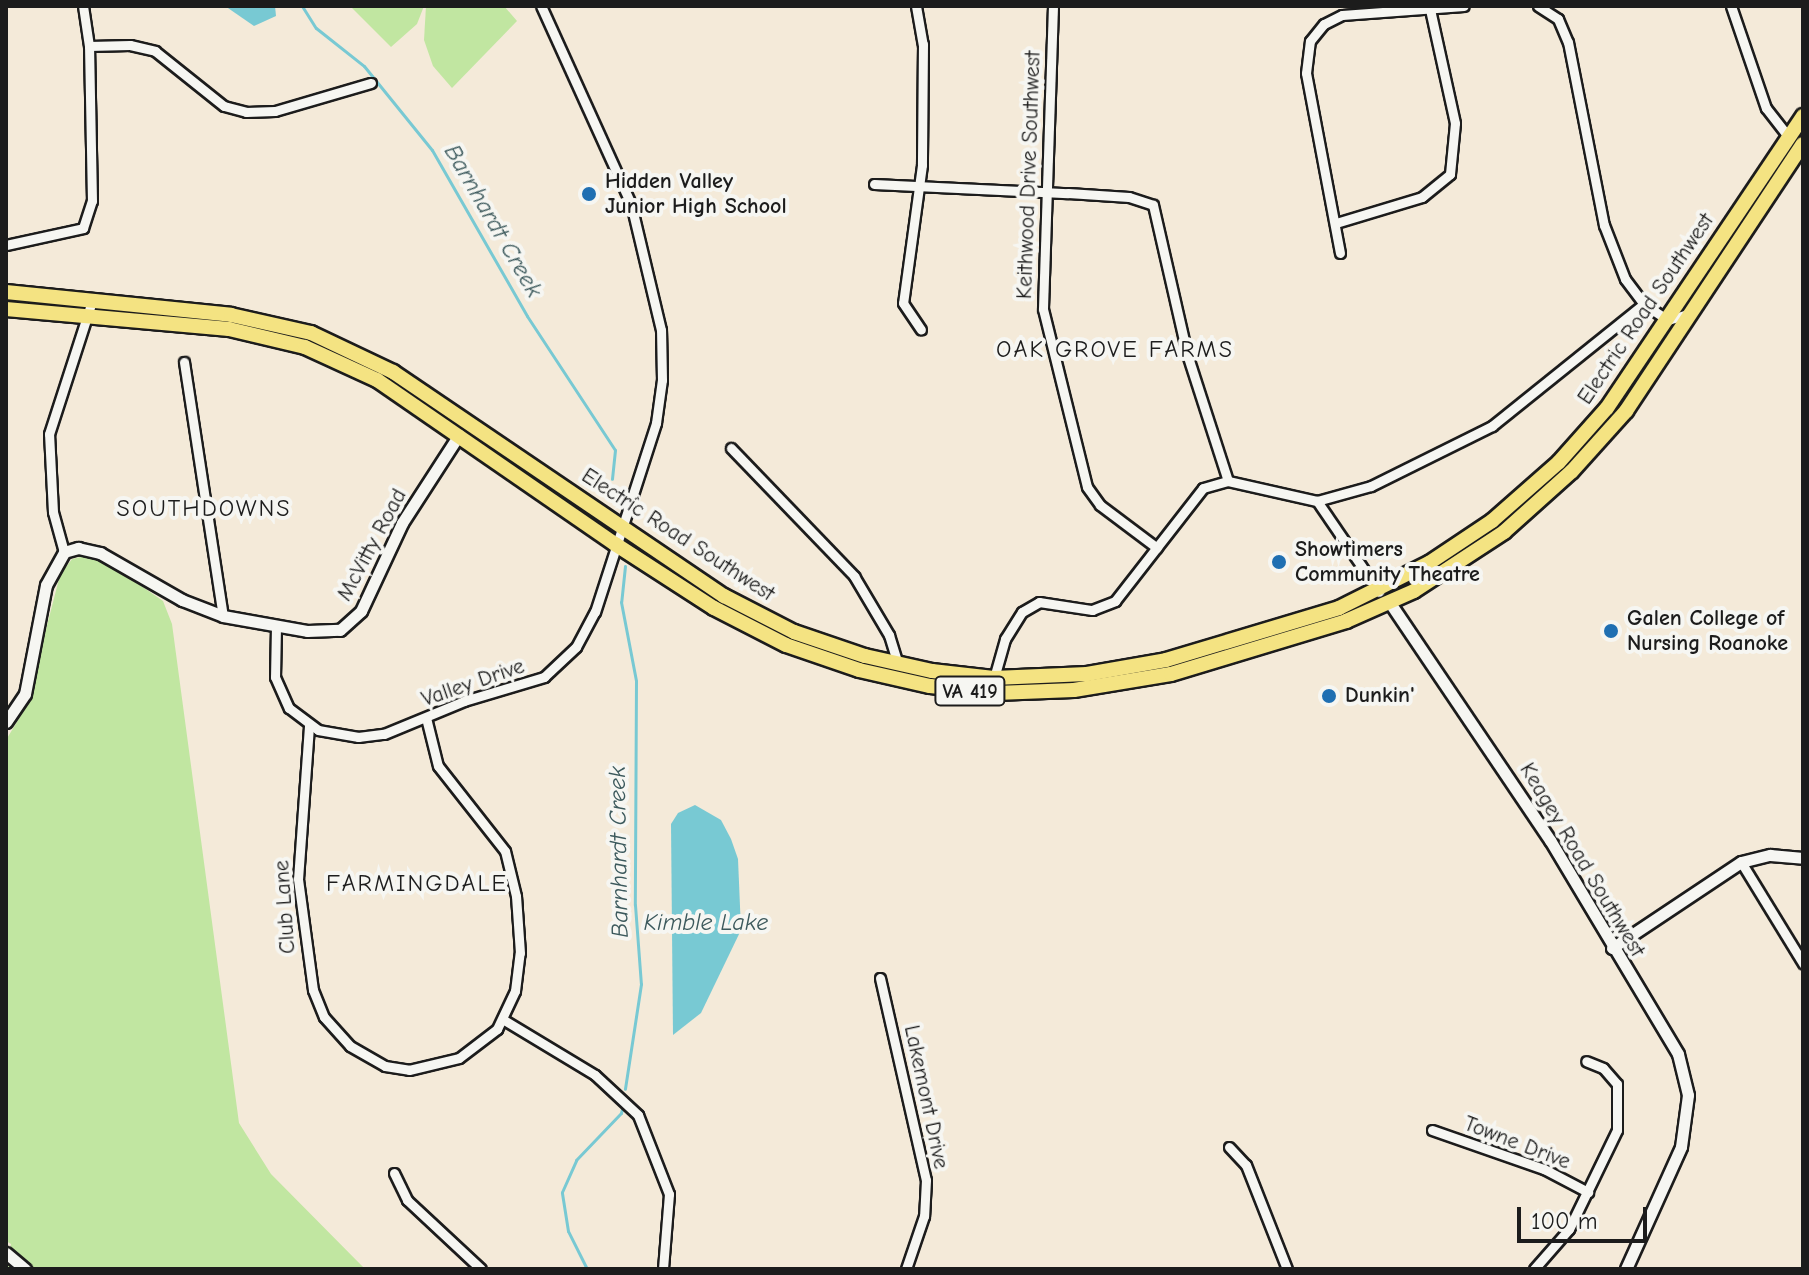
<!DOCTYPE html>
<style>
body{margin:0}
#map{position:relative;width:1809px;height:1275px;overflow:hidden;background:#f4ead9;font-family:"Comic Neue",sans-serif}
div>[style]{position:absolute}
.green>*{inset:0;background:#c1e6a1}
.water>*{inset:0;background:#78c9d3}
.stream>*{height:3px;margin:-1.5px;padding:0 1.5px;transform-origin:1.5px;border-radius:1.5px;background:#78c9d3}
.roads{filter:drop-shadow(2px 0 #1c1c1c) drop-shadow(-2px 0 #1c1c1c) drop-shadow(0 2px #1c1c1c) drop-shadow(0 -2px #1c1c1c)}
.minor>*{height:9px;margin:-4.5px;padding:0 4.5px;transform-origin:4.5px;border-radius:4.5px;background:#f6f6f2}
.tertiary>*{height:11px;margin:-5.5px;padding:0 5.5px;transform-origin:5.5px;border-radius:5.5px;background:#f6f6f2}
.primary>*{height:14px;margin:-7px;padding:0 7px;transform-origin:7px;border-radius:7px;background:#f4e382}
.dots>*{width:22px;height:22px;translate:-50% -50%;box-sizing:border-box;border:4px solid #f6f6f2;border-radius:50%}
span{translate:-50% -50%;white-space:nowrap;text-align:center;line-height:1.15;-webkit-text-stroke:8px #f6f6f2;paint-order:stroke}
.shield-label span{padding:2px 6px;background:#f6f6f2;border:2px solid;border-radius:6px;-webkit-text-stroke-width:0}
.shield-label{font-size:20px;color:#1c1c1c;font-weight:700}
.street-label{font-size:22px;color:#1c1c1c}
.poi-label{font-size:22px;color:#1c1c1c;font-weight:700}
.left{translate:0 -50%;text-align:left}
.water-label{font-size:24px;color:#3c595c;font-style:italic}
.neighbourhood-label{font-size:24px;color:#1c1c1c;letter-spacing:2px}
.frame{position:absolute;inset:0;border:8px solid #1c1c1c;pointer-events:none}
.scale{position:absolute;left:1517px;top:1207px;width:130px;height:36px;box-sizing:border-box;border:4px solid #1c1c1c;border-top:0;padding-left:10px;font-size:24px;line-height:28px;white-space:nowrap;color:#1c1c1c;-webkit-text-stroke:6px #f6f6f2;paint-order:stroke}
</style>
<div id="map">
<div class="green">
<i style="clip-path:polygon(350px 6px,424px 6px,417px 24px,391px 47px)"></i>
<i style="clip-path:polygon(426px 6px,504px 6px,517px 21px,452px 88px,433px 66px,424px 40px)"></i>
<i style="clip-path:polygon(85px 556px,108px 563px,163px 601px,172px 624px,239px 1123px,271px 1174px,365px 1269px,6px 1269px,11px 1244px,6px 1241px,6px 740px,26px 707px,60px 575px,72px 559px)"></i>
</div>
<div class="water">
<i style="clip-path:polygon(225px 6px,275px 6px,276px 16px,254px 26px)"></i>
<i style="clip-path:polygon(695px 805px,721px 820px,731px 839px,738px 859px,741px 930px,701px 1013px,673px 1035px,671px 824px,678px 813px)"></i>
</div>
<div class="stream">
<i style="left:302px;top:6px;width:26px;rotate:58deg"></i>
<i style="left:316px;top:28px;width:61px;rotate:38.4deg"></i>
<i style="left:364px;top:66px;width:108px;rotate:51deg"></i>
<i style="left:432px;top:150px;width:191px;rotate:60.2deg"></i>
<i style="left:527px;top:316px;width:160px;rotate:56.7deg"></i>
<i style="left:615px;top:450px;width:29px;rotate:96deg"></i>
<i style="left:625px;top:566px;width:36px;rotate:96deg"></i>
<i style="left:621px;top:602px;width:80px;rotate:79.2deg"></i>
<i style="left:636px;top:681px;width:224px;rotate:90.3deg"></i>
<i style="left:635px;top:905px;width:79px;rotate:85.7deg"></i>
<i style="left:641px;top:984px;width:106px;rotate:98.7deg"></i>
<i style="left:587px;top:1269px;width:42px;rotate:-116.6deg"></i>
<i style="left:568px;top:1231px;width:39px;rotate:-99deg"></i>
<i style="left:562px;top:1192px;width:35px;rotate:-66deg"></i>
<i style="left:576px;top:1160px;width:65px;rotate:-46.2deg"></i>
<i style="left:621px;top:1113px;width:8px;rotate:-76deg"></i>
</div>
<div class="roads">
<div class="minor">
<i style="left:916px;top:6px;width:39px;rotate:80deg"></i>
<i style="left:923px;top:44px;width:121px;rotate:90.5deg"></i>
<i style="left:922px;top:165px;width:139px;rotate:97.8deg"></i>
<i style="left:903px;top:303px;width:32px;rotate:56deg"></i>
<i style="left:1053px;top:6px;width:303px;rotate:91.9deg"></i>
<i style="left:1043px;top:309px;width:183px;rotate:76.1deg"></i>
<i style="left:1087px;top:487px;width:22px;rotate:54deg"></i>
<i style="left:1100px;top:505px;width:71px;rotate:37deg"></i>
<i style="left:1538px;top:6px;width:24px;rotate:33deg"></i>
<i style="left:1558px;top:19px;width:25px;rotate:67deg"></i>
<i style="left:1568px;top:42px;width:187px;rotate:78.9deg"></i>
<i style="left:1604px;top:225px;width:58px;rotate:68.7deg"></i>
<i style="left:1625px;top:279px;width:31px;rotate:53deg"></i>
<i style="left:1644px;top:304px;width:29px;rotate:34deg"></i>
<i style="left:1668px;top:320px;width:24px;rotate:-17deg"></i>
<i style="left:1731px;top:6px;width:108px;rotate:71.1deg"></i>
<i style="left:1766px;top:108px;width:36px;rotate:52deg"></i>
<i style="left:89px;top:46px;width:41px;rotate:-1.4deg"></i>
<i style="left:130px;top:45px;width:26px;rotate:13deg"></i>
<i style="left:155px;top:51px;width:88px;rotate:38.6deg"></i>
<i style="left:224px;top:106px;width:23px;rotate:15deg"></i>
<i style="left:246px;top:112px;width:29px;rotate:-2deg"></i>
<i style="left:275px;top:111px;width:100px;rotate:-16.3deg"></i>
<i style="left:874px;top:184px;width:194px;rotate:2.7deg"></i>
<i style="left:1068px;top:193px;width:61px;rotate:3.8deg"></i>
<i style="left:1129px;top:197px;width:25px;rotate:18deg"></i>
<i style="left:1153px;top:205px;width:153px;rotate:77.1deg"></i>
<i style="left:1187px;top:354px;width:133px;rotate:72.1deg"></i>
<i style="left:1336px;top:223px;width:90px;rotate:-16.8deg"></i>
<i style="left:1422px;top:197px;width:36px;rotate:-39deg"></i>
<i style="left:1450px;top:174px;width:51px;rotate:-84.4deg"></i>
<i style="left:1455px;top:123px;width:117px;rotate:-102.4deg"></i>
<i style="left:6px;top:245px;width:79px;rotate:-12.4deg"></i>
<i style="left:83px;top:228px;width:28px;rotate:-72deg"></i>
<i style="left:92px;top:201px;width:155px;rotate:-91.1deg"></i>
<i style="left:89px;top:46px;width:40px;rotate:-98.5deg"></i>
<i style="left:1340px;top:253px;width:183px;rotate:-100.7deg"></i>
<i style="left:1306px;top:73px;width:32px;rotate:-83deg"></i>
<i style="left:1310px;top:41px;width:22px;rotate:-51deg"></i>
<i style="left:1324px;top:24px;width:20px;rotate:-27deg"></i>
<i style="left:1342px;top:15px;width:122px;rotate:-4.2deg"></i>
<i style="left:184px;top:362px;width:257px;rotate:81.3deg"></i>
<i style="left:731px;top:448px;width:178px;rotate:46.1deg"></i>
<i style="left:854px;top:576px;width:69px;rotate:59.3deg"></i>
<i style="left:889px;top:635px;width:30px;rotate:73deg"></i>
<i style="left:1317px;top:501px;width:110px;rotate:55.7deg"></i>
<i style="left:64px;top:552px;width:41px;rotate:-105.4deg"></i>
<i style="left:53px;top:512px;width:78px;rotate:-92.9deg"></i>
<i style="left:49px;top:434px;width:140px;rotate:-72.1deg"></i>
<i style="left:276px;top:626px;width:51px;rotate:91.1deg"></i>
<i style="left:275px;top:677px;width:34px;rotate:66deg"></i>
<i style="left:289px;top:708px;width:36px;rotate:37deg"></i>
<i style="left:318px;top:730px;width:41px;rotate:9.9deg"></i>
<i style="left:358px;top:737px;width:26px;rotate:-7deg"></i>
<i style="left:384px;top:734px;width:87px;rotate:-22.4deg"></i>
<i style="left:464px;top:701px;width:84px;rotate:-16.7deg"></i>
<i style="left:544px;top:677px;width:44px;rotate:-43.2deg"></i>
<i style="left:576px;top:647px;width:40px;rotate:-62deg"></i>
<i style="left:595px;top:612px;width:199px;rotate:-72.1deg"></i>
<i style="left:656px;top:423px;width:43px;rotate:-82.1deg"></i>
<i style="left:662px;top:380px;width:50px;rotate:-91.1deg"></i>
<i style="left:661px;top:330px;width:130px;rotate:-103.4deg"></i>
<i style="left:631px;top:204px;width:217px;rotate:-114.4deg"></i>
<i style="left:994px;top:678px;width:41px;rotate:-74.2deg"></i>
<i style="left:1005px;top:639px;width:32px;rotate:-58deg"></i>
<i style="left:1022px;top:612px;width:20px;rotate:-30deg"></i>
<i style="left:1039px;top:602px;width:54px;rotate:8.6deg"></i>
<i style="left:1092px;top:610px;width:25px;rotate:-21deg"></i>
<i style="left:1115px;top:601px;width:143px;rotate:-52.1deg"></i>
<i style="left:1203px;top:488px;width:26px;rotate:-16deg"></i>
<i style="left:1228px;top:481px;width:91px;rotate:12.7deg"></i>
<i style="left:1317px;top:501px;width:56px;rotate:-15.5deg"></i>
<i style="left:1371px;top:486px;width:135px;rotate:-26.4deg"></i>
<i style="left:1492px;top:426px;width:195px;rotate:-38.8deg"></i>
<i style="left:309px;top:726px;width:153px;rotate:94.1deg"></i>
<i style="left:298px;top:879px;width:112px;rotate:82.3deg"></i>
<i style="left:313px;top:990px;width:29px;rotate:68deg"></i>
<i style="left:324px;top:1017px;width:39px;rotate:48deg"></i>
<i style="left:350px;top:1046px;width:40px;rotate:29.7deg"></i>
<i style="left:385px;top:1066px;width:24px;rotate:9deg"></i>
<i style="left:409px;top:1070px;width:51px;rotate:-13.5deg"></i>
<i style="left:459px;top:1058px;width:48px;rotate:-37.3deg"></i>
<i style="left:497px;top:1029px;width:42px;rotate:-64.7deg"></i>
<i style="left:515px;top:991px;width:38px;rotate:-83deg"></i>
<i style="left:520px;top:953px;width:57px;rotate:-94deg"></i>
<i style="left:516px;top:896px;width:46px;rotate:-103.7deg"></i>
<i style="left:505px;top:851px;width:108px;rotate:-128.2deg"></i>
<i style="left:438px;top:766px;width:49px;rotate:-104deg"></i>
<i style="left:1741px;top:862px;width:119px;rotate:58.5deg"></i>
<i style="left:880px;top:978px;width:207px;rotate:77.2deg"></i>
<i style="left:926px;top:1180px;width:36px;rotate:93deg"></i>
<i style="left:924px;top:1216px;width:56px;rotate:108.8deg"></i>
<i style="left:504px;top:1020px;width:106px;rotate:31.1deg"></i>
<i style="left:595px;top:1075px;width:59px;rotate:42.9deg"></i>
<i style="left:638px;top:1115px;width:85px;rotate:68.6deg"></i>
<i style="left:669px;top:1194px;width:75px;rotate:94.6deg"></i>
<i style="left:1432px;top:1130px;width:119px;rotate:19.2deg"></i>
<i style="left:1544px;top:1169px;width:50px;rotate:27.6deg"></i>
<i style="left:1229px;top:1147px;width:25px;rotate:47deg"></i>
<i style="left:1246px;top:1165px;width:112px;rotate:68.5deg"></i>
<i style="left:394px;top:1173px;width:30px;rotate:64deg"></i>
<i style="left:407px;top:1200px;width:101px;rotate:43deg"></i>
<i style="left:1534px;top:1269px;width:53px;rotate:-48.8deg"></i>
<i style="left:1569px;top:1229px;width:110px;rotate:-64.1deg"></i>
<i style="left:1617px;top:1130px;width:46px;rotate:-90deg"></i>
<i style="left:1617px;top:1084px;width:21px;rotate:-131deg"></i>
<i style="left:1603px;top:1068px;width:18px;rotate:-158deg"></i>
</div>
<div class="tertiary">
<i style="left:1390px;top:603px;width:286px;rotate:56deg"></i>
<i style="left:1550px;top:840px;width:249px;rotate:59.1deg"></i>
<i style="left:1678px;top:1054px;width:42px;rotate:76.3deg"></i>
<i style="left:1688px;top:1095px;width:52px;rotate:97.7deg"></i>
<i style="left:1681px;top:1147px;width:134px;rotate:114.3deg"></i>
<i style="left:6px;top:722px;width:34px;rotate:-56deg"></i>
<i style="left:25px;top:694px;width:111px;rotate:-79.1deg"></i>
<i style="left:46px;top:585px;width:38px;rotate:-61deg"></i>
<i style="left:64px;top:552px;width:15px;rotate:-16deg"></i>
<i style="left:78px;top:548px;width:23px;rotate:13deg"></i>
<i style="left:100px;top:553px;width:95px;rotate:29.8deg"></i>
<i style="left:182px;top:600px;width:44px;rotate:21.3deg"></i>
<i style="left:223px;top:616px;width:85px;rotate:10.1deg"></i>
<i style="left:307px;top:631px;width:33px;rotate:-2deg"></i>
<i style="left:340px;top:630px;width:28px;rotate:-42deg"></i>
<i style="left:361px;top:611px;width:97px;rotate:-65deg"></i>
<i style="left:402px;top:523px;width:105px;rotate:-57.1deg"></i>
<i style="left:1612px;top:948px;width:155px;rotate:-33.7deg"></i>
<i style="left:1741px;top:862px;width:30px;rotate:-14deg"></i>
<i style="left:1770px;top:855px;width:33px;rotate:5deg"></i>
<i style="left:6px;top:1253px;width:25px;rotate:40deg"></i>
</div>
<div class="primary">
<i style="left:6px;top:292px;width:226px;rotate:5.8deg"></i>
<i style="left:231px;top:315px;width:82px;rotate:12.7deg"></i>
<i style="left:311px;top:333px;width:91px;rotate:25.4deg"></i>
<i style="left:393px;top:372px;width:400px;rotate:34.1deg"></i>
<i style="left:724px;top:596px;width:79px;rotate:27.2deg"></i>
<i style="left:794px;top:632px;width:75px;rotate:18.7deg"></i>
<i style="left:865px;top:656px;width:69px;rotate:12.6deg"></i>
<i style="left:932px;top:671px;width:62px;rotate:6.4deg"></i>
<i style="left:994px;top:678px;width:93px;rotate:-2.5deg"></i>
<i style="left:1087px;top:674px;width:80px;rotate:-10deg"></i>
<i style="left:1166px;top:660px;width:181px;rotate:-16.7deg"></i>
<i style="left:1339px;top:608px;width:101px;rotate:-26.6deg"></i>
<i style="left:1429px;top:563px;width:76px;rotate:-33.7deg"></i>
<i style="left:1492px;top:521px;width:89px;rotate:-41.4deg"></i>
<i style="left:1559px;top:462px;width:72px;rotate:-48.4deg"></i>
<i style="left:1607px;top:408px;width:352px;rotate:-56.1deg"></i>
<i style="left:6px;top:309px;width:224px;rotate:5.1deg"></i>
<i style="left:229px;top:329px;width:78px;rotate:13.3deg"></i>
<i style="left:305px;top:347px;width:79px;rotate:24.6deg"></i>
<i style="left:377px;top:380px;width:289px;rotate:34.6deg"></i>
<i style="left:615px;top:544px;width:118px;rotate:32.9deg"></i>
<i style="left:714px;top:608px;width:81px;rotate:27.2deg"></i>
<i style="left:786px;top:645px;width:77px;rotate:18.9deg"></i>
<i style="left:859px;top:670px;width:73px;rotate:12.7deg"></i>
<i style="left:930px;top:686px;width:66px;rotate:6.1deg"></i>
<i style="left:996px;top:693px;width:78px;rotate:-2.2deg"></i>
<i style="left:1074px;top:690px;width:98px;rotate:-9.4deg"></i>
<i style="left:1171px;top:674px;width:183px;rotate:-16.8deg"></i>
<i style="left:1346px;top:621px;width:74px;rotate:-23.8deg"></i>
<i style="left:1414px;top:591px;width:108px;rotate:-33.2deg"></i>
<i style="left:1504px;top:532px;width:91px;rotate:-41.9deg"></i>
<i style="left:1572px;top:471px;width:81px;rotate:-48deg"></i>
<i style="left:1626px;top:411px;width:320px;rotate:-56.5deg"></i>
</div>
</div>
<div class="dots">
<i style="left:589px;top:194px;background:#1f6fb2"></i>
<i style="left:1279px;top:562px;background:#1f6fb2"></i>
<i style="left:1611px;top:631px;background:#1f6fb2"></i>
<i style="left:1329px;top:696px;background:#1f6fb2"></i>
</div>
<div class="shield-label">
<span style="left:970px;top:691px">VA 419</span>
</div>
<div class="street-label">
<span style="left:1029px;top:175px;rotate:-88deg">Keithwood Drive Southwest</span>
<span style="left:1646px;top:309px;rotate:-56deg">Electric Road Southwest</span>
<span style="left:678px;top:535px;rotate:33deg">Electric Road Southwest</span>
<span style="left:372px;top:545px;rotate:-62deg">McVitty Road</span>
<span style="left:473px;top:683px;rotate:-19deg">Valley Drive</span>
<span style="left:1582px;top:860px;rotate:59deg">Keagey Road Southwest</span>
<span style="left:285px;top:907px;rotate:-94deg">Club Lane</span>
<span style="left:926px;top:1097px;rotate:78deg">Lakemont Drive</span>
<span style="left:1517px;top:1143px;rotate:21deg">Towne Drive</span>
</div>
<div class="poi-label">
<span class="left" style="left:605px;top:194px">Hidden Valley<br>Junior High School</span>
<span class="left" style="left:1295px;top:562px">Showtimers<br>Community Theatre</span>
<span class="left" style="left:1627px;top:631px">Galen College of<br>Nursing Roanoke</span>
<span class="left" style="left:1345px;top:696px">Dunkin'</span>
</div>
<div class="water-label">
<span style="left:493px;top:221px;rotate:60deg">Barnhardt Creek</span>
<span style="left:619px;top:852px;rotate:-91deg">Barnhardt Creek</span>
<span style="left:706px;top:923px">Kimble Lake</span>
</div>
<div class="neighbourhood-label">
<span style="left:1115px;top:350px">OAK GROVE FARMS</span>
<span style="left:204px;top:509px">SOUTHDOWNS</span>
<span style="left:417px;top:884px">FARMINGDALE</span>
</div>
<div class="frame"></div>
<div class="scale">100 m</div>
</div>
